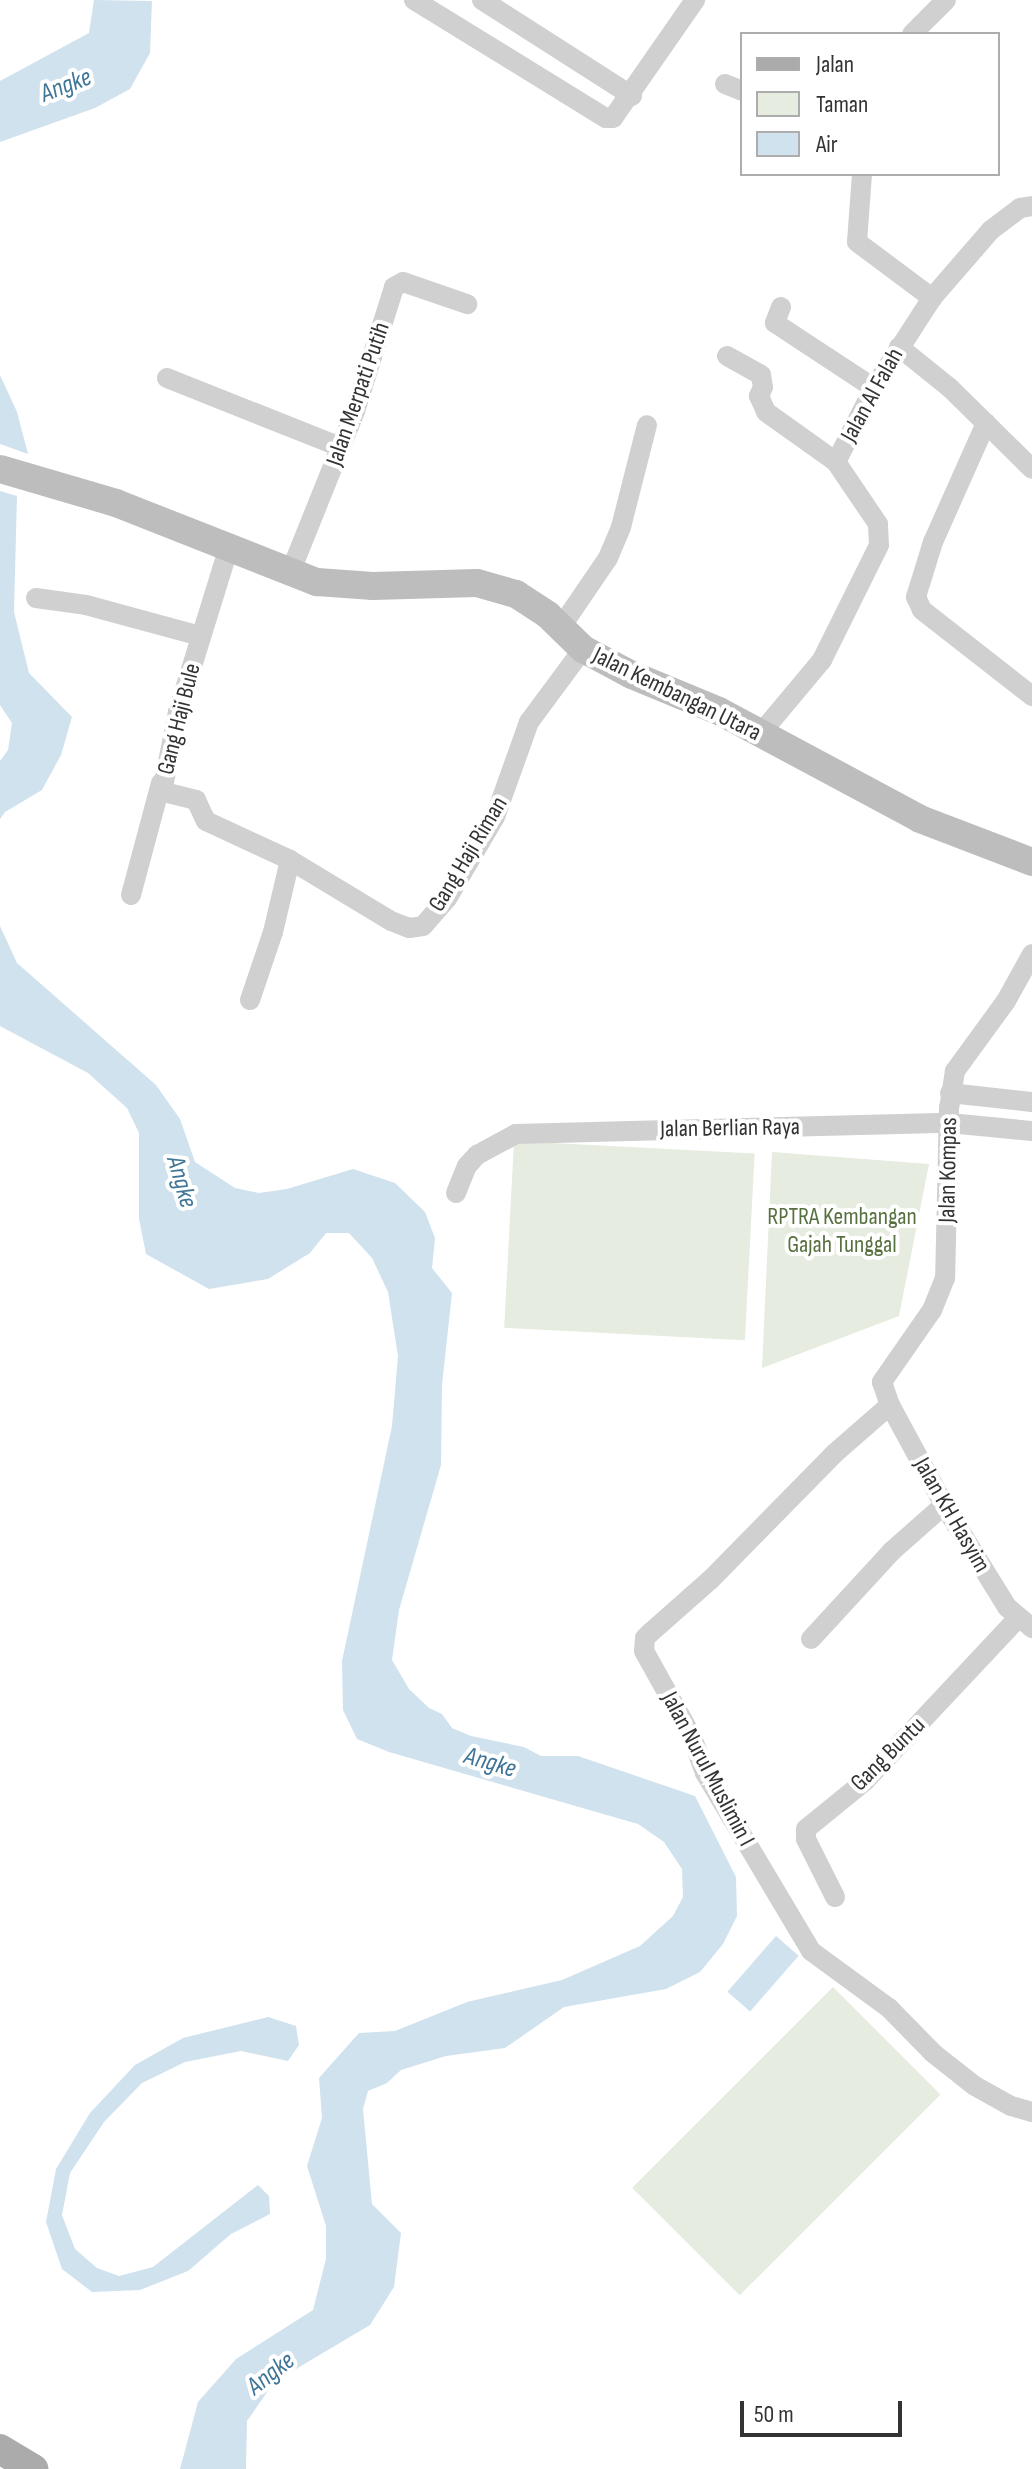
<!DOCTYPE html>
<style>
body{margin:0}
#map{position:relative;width:1032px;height:2469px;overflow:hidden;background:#fff;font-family:"Sofia Sans Condensed",sans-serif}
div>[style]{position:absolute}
.green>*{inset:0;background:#e6ecdf;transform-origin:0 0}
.water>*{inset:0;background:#cfe2ee;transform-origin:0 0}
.street>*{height:20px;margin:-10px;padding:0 10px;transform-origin:10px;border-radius:10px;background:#d0d0d0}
.secondary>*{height:28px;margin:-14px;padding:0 14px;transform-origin:14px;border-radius:14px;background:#bdbdbd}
.primary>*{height:30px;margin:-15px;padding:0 15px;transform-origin:15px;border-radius:15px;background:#ababab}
span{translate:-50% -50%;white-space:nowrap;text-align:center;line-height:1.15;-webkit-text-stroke:8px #fff;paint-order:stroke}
.street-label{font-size:24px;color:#333}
.park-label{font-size:24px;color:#56703f}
.water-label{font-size:26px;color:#3f7597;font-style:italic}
.legend{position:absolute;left:740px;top:32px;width:260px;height:144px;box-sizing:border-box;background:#fff;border:2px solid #adadad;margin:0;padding:10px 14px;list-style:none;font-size:24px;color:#333}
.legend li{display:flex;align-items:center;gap:16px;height:40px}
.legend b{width:40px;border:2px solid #adadad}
.scale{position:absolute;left:740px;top:2401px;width:162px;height:36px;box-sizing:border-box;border:4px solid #333;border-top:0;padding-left:10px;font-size:24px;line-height:28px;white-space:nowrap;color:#333;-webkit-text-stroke:6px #fff;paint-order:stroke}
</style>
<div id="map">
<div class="green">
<i style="left:514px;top:1141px;width:241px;height:187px;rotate:3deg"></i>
<i style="clip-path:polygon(772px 1152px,929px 1164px,899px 1316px,762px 1368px)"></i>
<i style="left:833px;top:1987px;width:152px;height:284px;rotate:45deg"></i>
</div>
<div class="water">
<i style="clip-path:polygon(94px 0,152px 1px,150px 53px,130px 89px,95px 108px,0 142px,0 81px,89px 33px)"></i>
<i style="clip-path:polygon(0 375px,17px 412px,28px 454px,0 444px)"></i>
<i style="clip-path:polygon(0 491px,17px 496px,14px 612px,29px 673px,72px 717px,61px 755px,42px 790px,5px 812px,0 819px,0 761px,8px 750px,12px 723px,0 705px)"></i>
<i style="clip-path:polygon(0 926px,17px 963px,156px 1085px,180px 1119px,195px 1162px,235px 1188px,259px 1193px,287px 1189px,353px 1169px,395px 1183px,425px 1212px,435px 1238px,432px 1268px,452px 1293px,442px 1385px,441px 1465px,399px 1610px,392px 1660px,409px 1689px,429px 1708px,442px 1714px,452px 1728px,471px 1736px,524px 1747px,541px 1756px,578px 1756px,695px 1796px,736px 1877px,737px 1916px,723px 1944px,700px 1972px,666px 1989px,564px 2007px,505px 2048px,446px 2056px,401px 2070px,387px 2083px,368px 2091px,363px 2109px,372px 2204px,401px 2233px,394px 2287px,370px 2325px,274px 2382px,247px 2421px,246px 2469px,180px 2469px,198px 2402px,236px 2359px,313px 2310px,326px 2259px,326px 2226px,307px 2166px,322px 2118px,319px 2078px,359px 2033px,395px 2031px,467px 2002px,562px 1980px,640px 1946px,673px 1916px,683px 1897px,682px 1869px,664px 1842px,638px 1824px,389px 1752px,357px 1739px,343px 1710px,342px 1661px,392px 1426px,398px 1356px,388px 1292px,372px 1258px,349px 1233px,326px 1233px,310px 1253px,268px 1279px,209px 1289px,146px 1254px,139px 1219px,139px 1133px,127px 1108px,88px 1073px,0 1026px)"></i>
<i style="left:776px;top:1936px;width:30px;height:74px;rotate:41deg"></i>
<i style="clip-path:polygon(268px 2017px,296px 2026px,299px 2045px,288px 2061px,241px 2051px,185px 2062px,142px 2083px,104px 2122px,70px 2173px,62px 2215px,75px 2249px,97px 2268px,119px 2276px,153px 2267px,258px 2185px,269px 2196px,270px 2214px,231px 2234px,188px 2271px,140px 2290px,92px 2292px,62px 2269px,46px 2222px,56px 2169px,90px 2113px,135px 2065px,183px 2038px)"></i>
</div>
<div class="street">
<i style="left:414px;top:0;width:225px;rotate:31.6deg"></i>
<i style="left:606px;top:118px;width:7px"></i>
<i style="left:613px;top:118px;width:144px;rotate:-55.2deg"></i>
<i style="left:482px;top:0;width:178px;rotate:32.6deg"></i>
<i style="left:912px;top:34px;width:48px;rotate:-45deg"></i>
<i style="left:725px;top:84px;width:18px;rotate:22deg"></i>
<i style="left:862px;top:174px;width:68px;rotate:94.2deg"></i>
<i style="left:857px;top:242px;width:94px;rotate:36.7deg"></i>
<i style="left:781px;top:307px;width:17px;rotate:111deg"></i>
<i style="left:775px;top:323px;width:118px;rotate:33.3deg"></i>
<i style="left:899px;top:347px;width:65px;rotate:38.8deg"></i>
<i style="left:950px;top:388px;width:115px;rotate:44.6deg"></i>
<i style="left:727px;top:356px;width:39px;rotate:29deg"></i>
<i style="left:761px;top:375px;width:12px;rotate:81deg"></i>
<i style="left:763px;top:387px;width:10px;rotate:114deg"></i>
<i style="left:759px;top:396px;width:17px;rotate:66deg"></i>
<i style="left:766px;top:412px;width:86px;rotate:35.5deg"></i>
<i style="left:167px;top:378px;width:186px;rotate:21.7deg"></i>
<i style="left:986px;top:423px;width:130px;rotate:114deg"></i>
<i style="left:933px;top:542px;width:58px;rotate:107.2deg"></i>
<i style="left:916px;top:597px;width:14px;rotate:65deg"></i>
<i style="left:922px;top:610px;width:140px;rotate:38deg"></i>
<i style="left:228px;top:550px;width:170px;rotate:107.2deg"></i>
<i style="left:178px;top:712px;width:76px;rotate:101.3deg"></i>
<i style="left:163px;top:787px;width:8px;rotate:50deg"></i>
<i style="left:168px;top:793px;width:29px;rotate:14deg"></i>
<i style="left:196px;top:800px;width:23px;rotate:65deg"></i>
<i style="left:206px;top:821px;width:93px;rotate:24.9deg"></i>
<i style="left:290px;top:860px;width:118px;rotate:31.1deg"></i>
<i style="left:391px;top:921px;width:19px;rotate:21deg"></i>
<i style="left:409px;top:928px;width:14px;rotate:-8deg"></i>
<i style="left:423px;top:926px;width:38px;rotate:-49deg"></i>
<i style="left:448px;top:897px;width:93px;rotate:-59.6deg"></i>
<i style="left:495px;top:817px;width:101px;rotate:-70.3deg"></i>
<i style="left:529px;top:722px;width:91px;rotate:-53.5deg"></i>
<i style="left:290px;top:573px;width:175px;rotate:-68.1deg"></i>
<i style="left:355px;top:411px;width:130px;rotate:-72.5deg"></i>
<i style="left:394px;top:287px;width:10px;rotate:-29deg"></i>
<i style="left:403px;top:282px;width:68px;rotate:19deg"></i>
<i style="left:36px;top:598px;width:50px;rotate:8deg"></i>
<i style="left:86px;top:605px;width:118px;rotate:15.2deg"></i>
<i style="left:561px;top:627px;width:83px;rotate:-55.7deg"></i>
<i style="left:608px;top:558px;width:34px;rotate:-67deg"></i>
<i style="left:621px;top:527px;width:105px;rotate:-75.7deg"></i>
<i style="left:761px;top:733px;width:95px;rotate:-50.1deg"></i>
<i style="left:822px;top:660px;width:128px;rotate:-63.6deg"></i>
<i style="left:879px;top:545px;width:21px;rotate:-93deg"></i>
<i style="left:878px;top:524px;width:75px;rotate:-124.1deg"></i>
<i style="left:836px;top:462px;width:83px;rotate:-62.8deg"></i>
<i style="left:874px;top:388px;width:107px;rotate:-57.2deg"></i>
<i style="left:932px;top:298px;width:90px;rotate:-49.1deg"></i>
<i style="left:991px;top:230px;width:36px;rotate:-37deg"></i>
<i style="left:1020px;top:208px;width:12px;rotate:-9deg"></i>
<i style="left:131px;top:895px;width:116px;rotate:-75deg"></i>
<i style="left:1032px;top:954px;width:54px;rotate:119deg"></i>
<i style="left:1006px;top:1001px;width:87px;rotate:126.1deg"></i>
<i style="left:955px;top:1071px;width:36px;rotate:99deg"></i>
<i style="left:949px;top:1107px;width:171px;rotate:91.3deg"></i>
<i style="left:945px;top:1278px;width:35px;rotate:112deg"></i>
<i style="left:932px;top:1310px;width:88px;rotate:124.8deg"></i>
<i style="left:882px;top:1382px;width:24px;rotate:71deg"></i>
<i style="left:890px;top:1405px;width:114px;rotate:61.6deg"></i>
<i style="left:944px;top:1505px;width:120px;rotate:58.3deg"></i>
<i style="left:1007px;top:1607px;width:33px;rotate:40deg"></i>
<i style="left:250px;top:1000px;width:72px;rotate:-71.3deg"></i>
<i style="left:273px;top:932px;width:74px;rotate:-76.7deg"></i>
<i style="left:950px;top:1093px;width:82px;rotate:6.3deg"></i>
<i style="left:456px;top:1193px;width:29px;rotate:-68deg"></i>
<i style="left:467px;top:1166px;width:15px;rotate:-48deg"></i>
<i style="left:477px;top:1155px;width:44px;rotate:-28.3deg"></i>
<i style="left:516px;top:1134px;width:433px;rotate:-1.5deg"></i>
<i style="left:949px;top:1123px;width:83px;rotate:5.5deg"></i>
<i style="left:890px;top:1405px;width:73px;rotate:138.9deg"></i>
<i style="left:835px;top:1453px;width:178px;rotate:134.5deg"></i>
<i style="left:710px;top:1580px;width:80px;rotate:138.5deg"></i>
<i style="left:650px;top:1633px;width:7px;rotate:135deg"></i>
<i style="left:645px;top:1638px;width:13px;rotate:94deg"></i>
<i style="left:644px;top:1651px;width:98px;rotate:60.8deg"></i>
<i style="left:692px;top:1737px;width:38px;rotate:70deg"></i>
<i style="left:705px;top:1773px;width:207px;rotate:59.2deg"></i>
<i style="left:811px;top:1951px;width:97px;rotate:36.2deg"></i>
<i style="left:889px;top:2008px;width:63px;rotate:45.6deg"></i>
<i style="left:933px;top:2053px;width:53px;rotate:38.2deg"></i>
<i style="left:975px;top:2086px;width:41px;rotate:29.1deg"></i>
<i style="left:1011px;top:2106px;width:22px;rotate:16deg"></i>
<i style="left:811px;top:1639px;width:120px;rotate:-47.4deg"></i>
<i style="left:892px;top:1551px;width:69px;rotate:-41.5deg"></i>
<i style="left:835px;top:1897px;width:65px;rotate:-116.6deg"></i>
<i style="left:806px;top:1839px;width:10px;rotate:-90deg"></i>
<i style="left:806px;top:1829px;width:76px;rotate:-39.1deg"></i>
<i style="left:865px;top:1781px;width:222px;rotate:-46.8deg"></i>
</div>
<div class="secondary">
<i style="left:0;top:469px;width:121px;rotate:16.3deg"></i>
<i style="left:116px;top:503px;width:216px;rotate:21.5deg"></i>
<i style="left:317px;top:582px;width:56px;rotate:4.1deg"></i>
<i style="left:373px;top:586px;width:104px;rotate:-1.7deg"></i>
<i style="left:477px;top:583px;width:41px;rotate:15.8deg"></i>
<i style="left:516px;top:594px;width:38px;rotate:33deg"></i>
<i style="left:548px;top:615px;width:49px;rotate:44.2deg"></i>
<i style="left:583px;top:649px;width:55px;rotate:28deg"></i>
<i style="left:632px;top:675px;width:94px;rotate:22.5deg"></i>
<i style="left:719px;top:711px;width:228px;rotate:28.2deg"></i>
<i style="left:920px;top:819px;width:120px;rotate:21deg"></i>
</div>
<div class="primary">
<i style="left:0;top:2449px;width:39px;rotate:31deg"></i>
</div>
<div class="street-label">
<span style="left:358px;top:394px;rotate:-71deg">Jalan Merpati Putih</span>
<span style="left:872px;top:395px;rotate:-61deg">Jalan Al Falah</span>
<span style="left:677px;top:694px;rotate:26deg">Jalan Kembangan Utara</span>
<span style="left:179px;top:719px;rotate:-76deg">Gang Haji Bule</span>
<span style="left:468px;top:854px;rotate:-59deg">Gang Haji Riman</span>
<span style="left:730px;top:1128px;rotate:-1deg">Jalan Berlian Raya</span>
<span style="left:948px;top:1170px;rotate:-89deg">Jalan Kompas</span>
<span style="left:952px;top:1515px;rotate:60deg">Jalan KH Hasyim</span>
<span style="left:888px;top:1754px;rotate:-45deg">Gang Buntu</span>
<span style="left:708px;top:1769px;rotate:62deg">Jalan Nurul Muslimin I</span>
</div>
<div class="park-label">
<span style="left:842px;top:1231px">RPTRA Kembangan<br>Gajah Tunggal</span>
</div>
<div class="water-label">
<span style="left:66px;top:86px;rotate:-21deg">Angke</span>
<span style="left:181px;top:1182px;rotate:74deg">Angke</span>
<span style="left:490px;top:1763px;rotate:16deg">Angke</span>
<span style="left:271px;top:2374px;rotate:-38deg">Angke</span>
</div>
<ul class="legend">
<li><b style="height:10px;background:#ababab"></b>Jalan</li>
<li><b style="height:22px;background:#e6ecdf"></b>Taman</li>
<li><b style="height:22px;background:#cfe2ee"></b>Air</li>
</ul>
<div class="scale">50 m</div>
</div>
